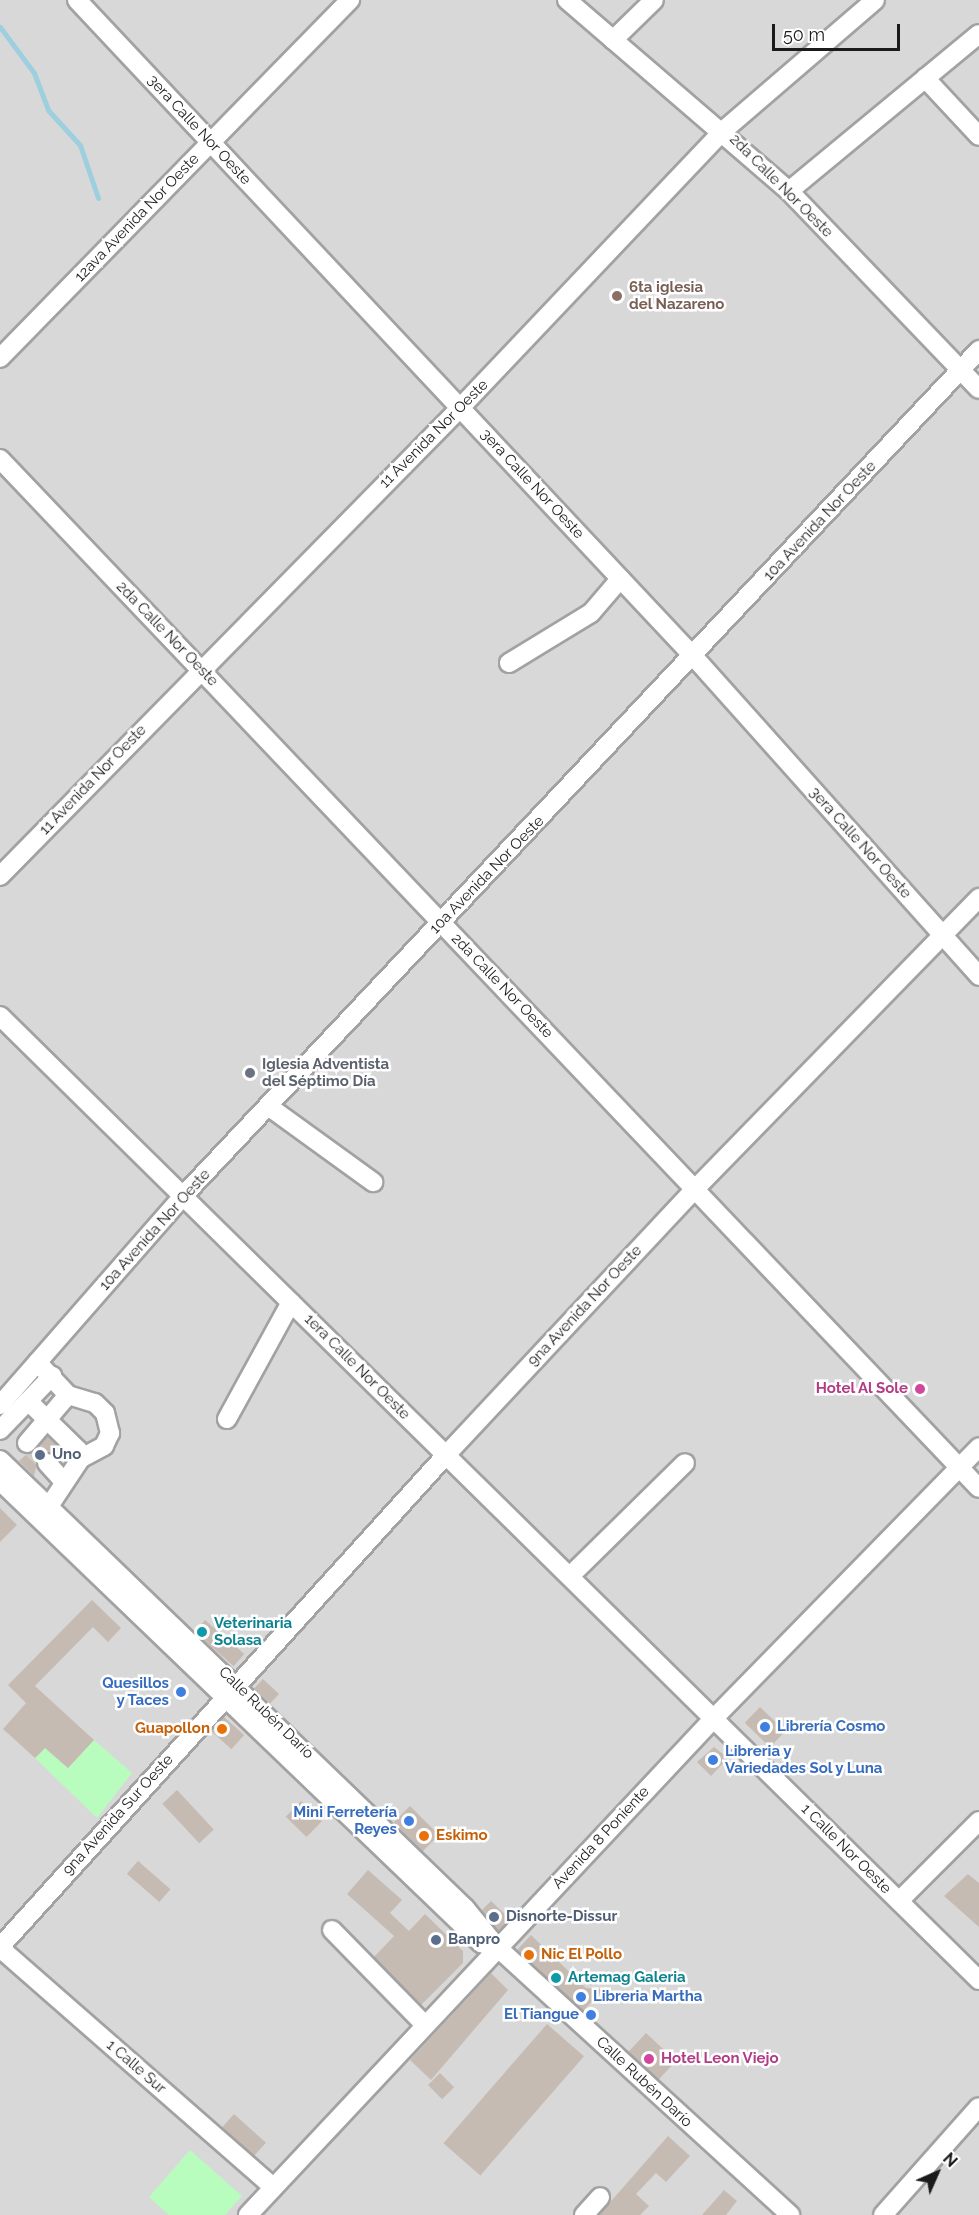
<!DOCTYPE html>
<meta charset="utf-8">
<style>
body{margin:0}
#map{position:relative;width:979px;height:2215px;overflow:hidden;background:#eee9e0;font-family:Raleway,sans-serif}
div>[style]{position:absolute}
.residential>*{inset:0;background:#d9d8d8;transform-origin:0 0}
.park>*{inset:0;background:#b8fcbe}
.stream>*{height:5px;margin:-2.5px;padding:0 2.5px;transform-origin:2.5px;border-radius:2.5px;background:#9dcfde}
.building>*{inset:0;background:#c5bbb3;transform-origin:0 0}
.minor-tunnel>*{height:18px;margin-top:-9px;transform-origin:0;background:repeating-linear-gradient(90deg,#cecac2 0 18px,transparent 0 27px)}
.roads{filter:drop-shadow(2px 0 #a2a2a2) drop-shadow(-2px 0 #a2a2a2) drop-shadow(0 2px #a2a2a2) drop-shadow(0 -2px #a2a2a2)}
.minor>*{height:18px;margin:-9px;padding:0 9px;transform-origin:9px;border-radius:9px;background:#fff}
.dots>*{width:16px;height:16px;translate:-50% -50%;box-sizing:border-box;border:3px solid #fff;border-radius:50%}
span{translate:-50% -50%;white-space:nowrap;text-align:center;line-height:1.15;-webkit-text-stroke:5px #fff;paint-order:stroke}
.street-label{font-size:15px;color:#1b1b1b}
.education-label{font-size:15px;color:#785e54;font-weight:700}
.left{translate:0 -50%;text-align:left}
.worship-label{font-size:15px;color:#5b616d;font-weight:700}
.hotel-label{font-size:15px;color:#b23c85;font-weight:700}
.right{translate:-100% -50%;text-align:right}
.service-label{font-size:15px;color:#4e5e75;font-weight:700}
.culture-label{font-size:15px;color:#0d838f;font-weight:700}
.shop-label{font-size:15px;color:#366cbe;font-weight:700}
.food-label{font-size:15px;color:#c56008;font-weight:700}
.north{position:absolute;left:907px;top:2143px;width:60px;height:60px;-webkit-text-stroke:4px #fff;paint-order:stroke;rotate:45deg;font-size:16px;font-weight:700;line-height:24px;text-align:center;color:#1b1b1b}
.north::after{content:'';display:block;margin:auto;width:21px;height:27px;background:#1b1b1b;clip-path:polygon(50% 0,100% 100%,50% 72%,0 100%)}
.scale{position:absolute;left:772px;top:24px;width:128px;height:27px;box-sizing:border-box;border:3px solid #1b1b1b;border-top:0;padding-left:8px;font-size:18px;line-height:21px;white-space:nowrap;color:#1b1b1b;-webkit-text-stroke:4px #fff;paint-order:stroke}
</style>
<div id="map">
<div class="residential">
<i style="left:0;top:0;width:979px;height:2215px"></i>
</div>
<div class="park">
<i style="clip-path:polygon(94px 1740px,132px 1773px,97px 1818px,35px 1758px,45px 1748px,68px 1768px)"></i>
<i style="clip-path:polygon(190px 2150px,242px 2196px,225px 2215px,169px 2215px,149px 2197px)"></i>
</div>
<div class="stream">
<i style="left:0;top:27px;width:57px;rotate:53.5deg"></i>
<i style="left:34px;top:73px;width:40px;rotate:69deg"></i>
<i style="left:48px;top:110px;width:47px;rotate:47.6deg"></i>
<i style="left:80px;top:145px;width:56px;rotate:71.2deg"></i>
</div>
<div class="building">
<i style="clip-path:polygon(47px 1436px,60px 1449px,55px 1455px,39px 1455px,34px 1476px,19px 1461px)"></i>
<i style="clip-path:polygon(0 1508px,17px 1525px,0 1542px)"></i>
<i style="clip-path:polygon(92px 1600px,121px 1628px,108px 1642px,93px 1627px,35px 1686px,94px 1740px,68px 1768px,45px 1748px,35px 1758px,3px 1729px,26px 1703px,8px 1685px)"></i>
<i style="left:205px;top:1620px;width:52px;height:16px;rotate:41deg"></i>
<i style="left:263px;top:1679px;width:22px;height:13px;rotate:43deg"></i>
<i style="left:760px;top:1707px;width:35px;height:22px;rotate:44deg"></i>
<i style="left:224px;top:1717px;width:27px;height:19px;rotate:42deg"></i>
<i style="clip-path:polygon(714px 1747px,728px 1758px,711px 1776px,697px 1762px)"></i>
<i style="left:177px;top:1790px;width:54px;height:20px;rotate:47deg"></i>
<i style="left:301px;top:1801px;width:29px;height:22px;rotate:44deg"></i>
<i style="left:410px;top:1806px;width:41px;height:23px;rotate:45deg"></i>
<i style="left:138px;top:1861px;width:43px;height:17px;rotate:41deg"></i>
<i style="clip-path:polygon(368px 1870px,402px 1900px,390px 1913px,409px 1931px,425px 1914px,463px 1951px,463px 1963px,421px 2005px,374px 1957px,394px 1936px,347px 1894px)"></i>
<i style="clip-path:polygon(968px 1874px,979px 1883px,979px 1927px,944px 1896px)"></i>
<i style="clip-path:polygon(491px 1901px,510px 1919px,499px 1931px,482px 1910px)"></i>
<i style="clip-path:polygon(531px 1935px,586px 1988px,604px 1989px,583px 2011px,517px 1950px)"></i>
<i style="clip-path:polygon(491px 1973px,508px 1990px,431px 2080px,410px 2060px)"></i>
<i style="left:547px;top:2024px;width:49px;height:158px;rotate:41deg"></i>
<i style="left:646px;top:2033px;width:41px;height:26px;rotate:43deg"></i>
<i style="left:440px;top:2073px;width:20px;height:17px;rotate:45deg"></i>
<i style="left:234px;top:2114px;width:43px;height:18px;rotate:42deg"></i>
<i style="clip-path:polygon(668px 2136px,690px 2156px,666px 2182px,656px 2173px,636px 2194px,649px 2206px,640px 2215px,599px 2215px)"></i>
<i style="clip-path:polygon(724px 2190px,737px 2201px,726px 2215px,702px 2215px)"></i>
</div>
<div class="minor-tunnel">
<i style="left:31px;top:1448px;width:22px;rotate:43deg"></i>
</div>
<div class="roads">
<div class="minor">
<i style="left:77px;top:0;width:901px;rotate:46.8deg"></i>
<i style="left:694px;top:657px;width:428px;rotate:48.2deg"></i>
<i style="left:567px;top:0;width:293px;rotate:40.7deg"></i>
<i style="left:789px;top:191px;width:274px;rotate:46.2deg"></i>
<i style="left:613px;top:40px;width:57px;rotate:-44.3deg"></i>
<i style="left:925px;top:78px;width:79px;rotate:47deg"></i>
<i style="left:789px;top:191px;width:246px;rotate:-39.6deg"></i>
<i style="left:0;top:358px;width:501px;rotate:-45.65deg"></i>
<i style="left:0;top:459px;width:1420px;rotate:46.43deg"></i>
<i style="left:509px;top:663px;width:96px;rotate:-31.4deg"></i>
<i style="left:591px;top:613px;width:45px;rotate:-49.5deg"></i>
<i style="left:0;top:876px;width:656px;rotate:-45.49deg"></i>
<i style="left:460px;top:408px;width:383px;rotate:-46.5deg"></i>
<i style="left:724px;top:130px;width:199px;rotate:-40.7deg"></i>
<i style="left:0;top:1016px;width:1374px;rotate:44.56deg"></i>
<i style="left:268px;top:1106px;width:130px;rotate:35.9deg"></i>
<i style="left:68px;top:1395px;width:28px;rotate:17deg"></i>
<i style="left:95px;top:1403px;width:14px;rotate:45deg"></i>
<i style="left:105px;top:1413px;width:21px;rotate:76deg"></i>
<i style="left:110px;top:1433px;width:14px;rotate:115deg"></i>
<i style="left:104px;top:1446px;width:26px;rotate:152deg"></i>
<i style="left:28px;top:1401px;width:35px;rotate:-46deg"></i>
<i style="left:0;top:1405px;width:278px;rotate:-48.8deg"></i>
<i style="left:183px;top:1196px;width:1162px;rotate:-46.74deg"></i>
<i style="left:227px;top:1419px;width:133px;rotate:-61.3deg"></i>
<i style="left:0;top:1430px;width:40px;rotate:-46deg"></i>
<i style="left:28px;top:1401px;width:70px;rotate:44.4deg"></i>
<i style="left:78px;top:1450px;width:9px;rotate:69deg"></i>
<i style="left:81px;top:1458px;width:67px;rotate:123.5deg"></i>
<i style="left:27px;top:1443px;width:63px;rotate:-49.5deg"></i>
<i style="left:68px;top:1395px;width:45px;rotate:-133.2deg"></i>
<i style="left:0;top:1460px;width:646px;rotate:43.93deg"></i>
<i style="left:465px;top:1908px;width:52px;rotate:50.5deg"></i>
<i style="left:498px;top:1948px;width:396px;rotate:42.4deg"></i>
<i style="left:47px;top:1463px;width:24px;rotate:48deg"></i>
<i style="left:0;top:1481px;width:667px;rotate:43.85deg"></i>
<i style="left:481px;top:1943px;width:18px;rotate:16deg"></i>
<i style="left:570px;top:1576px;width:161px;rotate:-44.5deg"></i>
<i style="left:899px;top:1901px;width:113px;rotate:-45deg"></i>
<i style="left:332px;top:1930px;width:133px;rotate:45.6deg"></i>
<i style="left:0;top:1947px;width:664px;rotate:-47.81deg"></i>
<i style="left:446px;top:1455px;width:364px;rotate:-46.9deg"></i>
<i style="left:695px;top:1189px;width:407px;rotate:-45.7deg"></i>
<i style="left:0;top:1948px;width:363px;rotate:41.2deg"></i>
<i style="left:248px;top:2215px;width:681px;rotate:-46.84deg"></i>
<i style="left:714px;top:1718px;width:379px;rotate:-45.6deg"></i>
<i style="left:584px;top:2215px;width:24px;rotate:-48deg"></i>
<i style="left:883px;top:2215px;width:144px;rotate:-48.4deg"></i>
</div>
</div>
<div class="dots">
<i style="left:617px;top:296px;background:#8d6e63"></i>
<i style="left:250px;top:1073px;background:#6b7280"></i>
<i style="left:920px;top:1389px;background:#d1479c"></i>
<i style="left:40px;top:1455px;background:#5c6f8a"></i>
<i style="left:202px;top:1632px;background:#0f9aa8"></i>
<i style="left:181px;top:1692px;background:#3f7fe0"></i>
<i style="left:765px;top:1727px;background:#3f7fe0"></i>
<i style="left:222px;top:1729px;background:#e8710a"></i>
<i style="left:713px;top:1760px;background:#3f7fe0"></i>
<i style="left:409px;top:1821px;background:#3f7fe0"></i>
<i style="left:424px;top:1836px;background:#e8710a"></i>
<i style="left:494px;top:1917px;background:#5c6f8a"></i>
<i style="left:436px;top:1940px;background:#5c6f8a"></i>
<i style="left:529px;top:1955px;background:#e8710a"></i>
<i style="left:556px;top:1978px;background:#0f9aa8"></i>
<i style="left:581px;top:1997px;background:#3f7fe0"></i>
<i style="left:591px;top:2015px;background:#3f7fe0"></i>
<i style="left:649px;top:2059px;background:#d1479c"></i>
</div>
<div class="street-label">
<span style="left:199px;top:130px;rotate:47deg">3era Calle Nor Oeste</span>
<span style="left:781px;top:186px;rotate:45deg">2da Calle Nor Oeste</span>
<span style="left:137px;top:218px;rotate:-46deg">12ava Avenida Nor Oeste</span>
<span style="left:434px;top:434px;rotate:-45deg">11 Avenida Nor Oeste</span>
<span style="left:532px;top:484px;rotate:47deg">3era Calle Nor Oeste</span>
<span style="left:820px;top:521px;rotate:-47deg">10a Avenida Nor Oeste</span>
<span style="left:167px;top:634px;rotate:46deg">2da Calle Nor Oeste</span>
<span style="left:93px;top:780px;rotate:-46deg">11 Avenida Nor Oeste</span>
<span style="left:860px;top:843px;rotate:48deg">3era Calle Nor Oeste</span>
<span style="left:487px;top:875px;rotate:-46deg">10a Avenida Nor Oeste</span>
<span style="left:502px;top:986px;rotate:46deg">2da Calle Nor Oeste</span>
<span style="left:155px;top:1230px;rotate:-48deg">10a Avenida Nor Oeste</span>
<span style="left:585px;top:1306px;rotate:-47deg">9na Avenida Nor Oeste</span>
<span style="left:357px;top:1367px;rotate:45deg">1era Calle Nor Oeste</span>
<span style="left:266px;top:1713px;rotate:44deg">Calle Rubén Darío</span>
<span style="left:118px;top:1815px;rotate:-48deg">9na Avenida Sur Oeste</span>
<span style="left:601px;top:1838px;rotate:-47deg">Avenida 8 Poniente</span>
<span style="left:846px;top:1849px;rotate:45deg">1 Calle Nor Oeste</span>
<span style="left:136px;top:2067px;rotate:41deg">1 Calle Sur</span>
<span style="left:644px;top:2082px;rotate:43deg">Calle Rubén Darío</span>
</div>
<div class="education-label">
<span class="left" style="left:629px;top:296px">6ta iglesia<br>del Nazareno</span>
</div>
<div class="worship-label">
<span class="left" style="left:262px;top:1073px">Iglesia Adventista<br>del Séptimo Día</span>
</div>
<div class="hotel-label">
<span class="right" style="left:908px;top:1389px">Hotel Al Sole</span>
<span class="left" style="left:661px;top:2059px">Hotel Leon Viejo</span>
</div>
<div class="service-label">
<span class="left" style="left:52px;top:1455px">Uno</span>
<span class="left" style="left:506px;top:1917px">Disnorte-Dissur</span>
<span class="left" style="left:448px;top:1940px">Banpro</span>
</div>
<div class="culture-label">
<span class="left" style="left:214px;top:1632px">Veterinaria<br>Solasa</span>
<span class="left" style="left:568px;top:1978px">Artemag Galeria</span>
</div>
<div class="shop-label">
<span class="right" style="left:169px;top:1692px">Quesillos<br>y Taces</span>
<span class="left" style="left:777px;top:1727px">Librería Cosmo</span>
<span class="left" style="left:725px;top:1760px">Libreria y<br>Variedades Sol y Luna</span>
<span class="right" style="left:397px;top:1821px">Mini Ferretería<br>Reyes</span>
<span class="left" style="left:593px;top:1997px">Libreria Martha</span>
<span class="right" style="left:579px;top:2015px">El Tiangue</span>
</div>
<div class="food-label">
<span class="right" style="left:210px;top:1729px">Guapollon</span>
<span class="left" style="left:436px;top:1836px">Eskimo</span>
<span class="left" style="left:541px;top:1955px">Nic El Pollo</span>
</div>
<div class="north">N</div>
<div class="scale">50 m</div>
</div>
